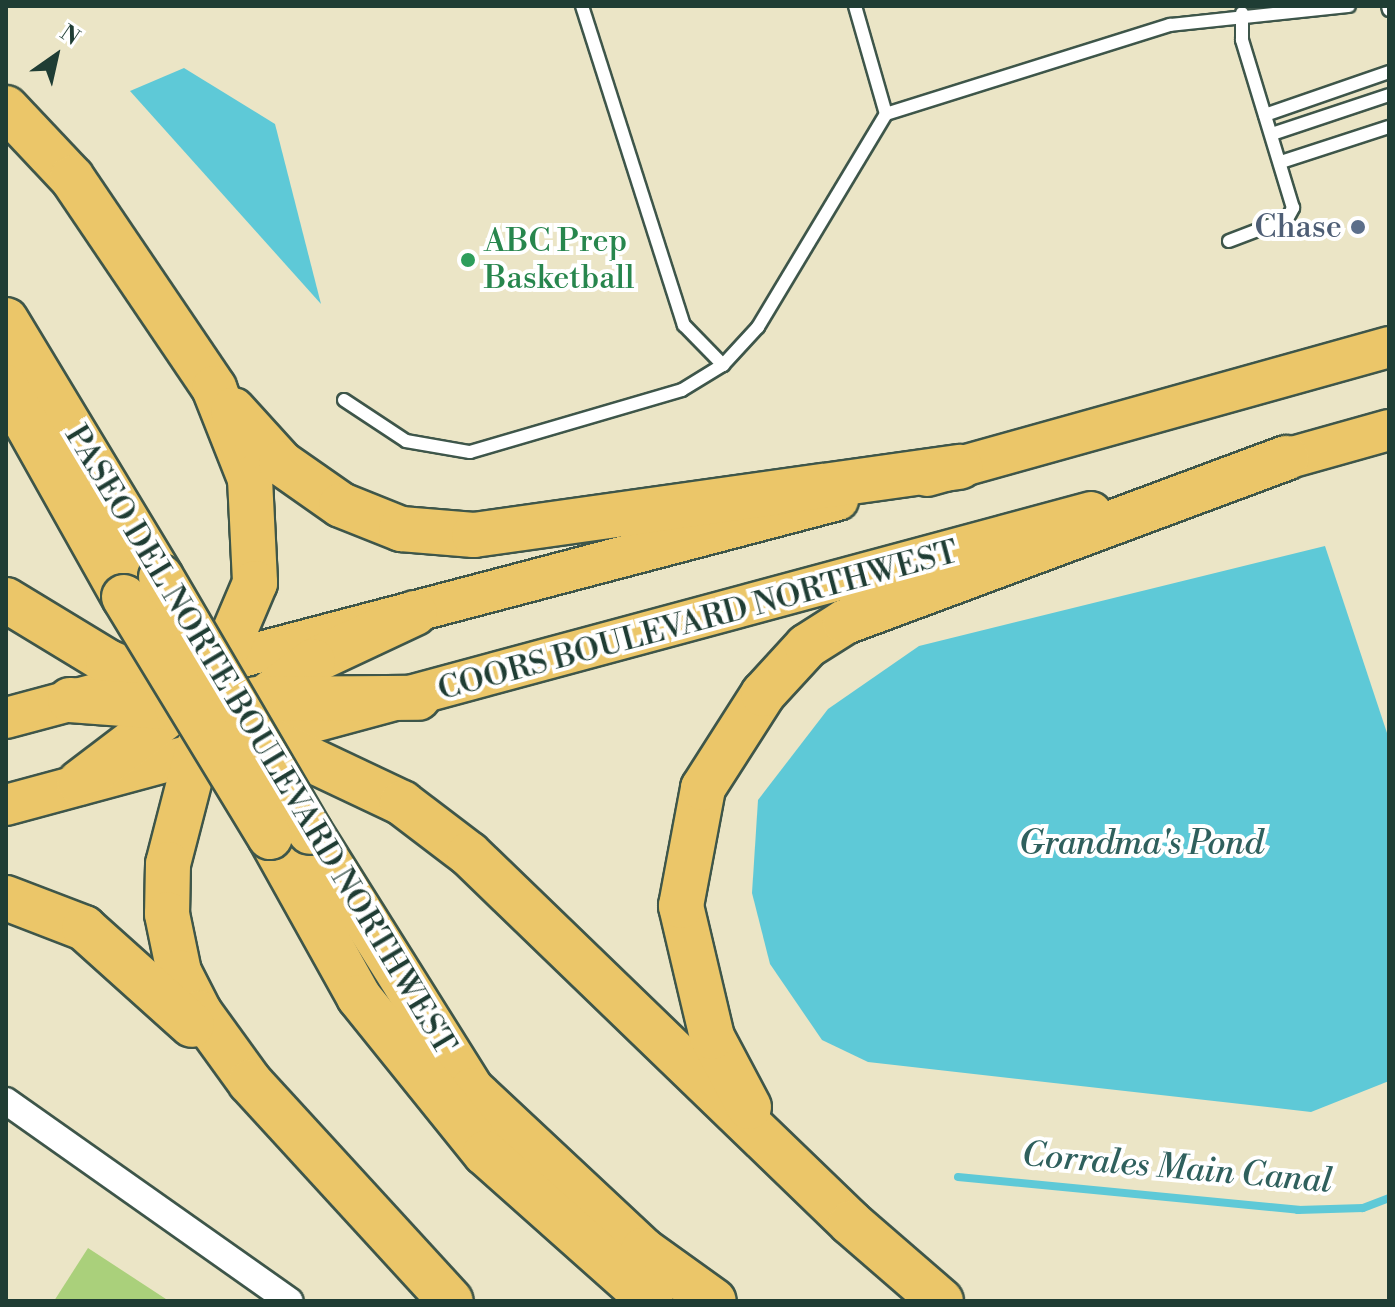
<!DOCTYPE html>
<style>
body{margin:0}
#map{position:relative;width:1395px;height:1307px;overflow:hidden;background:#ebe5c6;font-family:"Libre Bodoni",serif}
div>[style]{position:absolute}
.green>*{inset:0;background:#aad07b}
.water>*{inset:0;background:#5ec9d7}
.stream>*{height:8px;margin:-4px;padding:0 4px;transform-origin:4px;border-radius:4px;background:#5ec9d7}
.roads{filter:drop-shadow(2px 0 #3e564a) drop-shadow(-2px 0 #3e564a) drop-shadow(0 2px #3e564a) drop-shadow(0 -2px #3e564a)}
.service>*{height:12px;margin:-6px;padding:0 6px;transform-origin:6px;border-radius:6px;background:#fff}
.minor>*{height:26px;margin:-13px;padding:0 13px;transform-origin:13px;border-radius:13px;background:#fff}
.primary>*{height:40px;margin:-20px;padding:0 20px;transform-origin:20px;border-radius:20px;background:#ebc669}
.motorway>*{height:44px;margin:-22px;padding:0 22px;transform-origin:22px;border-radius:22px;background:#ebc669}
.bridges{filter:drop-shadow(2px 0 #3e564a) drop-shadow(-2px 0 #3e564a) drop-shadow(0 2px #3e564a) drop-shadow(0 -2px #3e564a)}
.motorway-bridge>*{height:44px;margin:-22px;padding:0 22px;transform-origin:22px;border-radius:22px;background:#ebc669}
.dots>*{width:22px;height:22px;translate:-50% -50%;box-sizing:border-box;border:4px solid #fff;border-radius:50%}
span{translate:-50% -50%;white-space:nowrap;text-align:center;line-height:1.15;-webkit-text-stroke:8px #fff;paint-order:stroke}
.service-label{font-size:32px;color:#4e5e75}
.right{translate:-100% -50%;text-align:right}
.leisure-label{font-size:32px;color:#27864d}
.left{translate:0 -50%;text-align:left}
.street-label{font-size:32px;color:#1f3d34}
.water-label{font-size:34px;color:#2f605d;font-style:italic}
.frame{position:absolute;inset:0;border:8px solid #1f3d34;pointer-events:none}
.north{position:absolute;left:16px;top:16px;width:80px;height:80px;-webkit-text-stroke:6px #fff;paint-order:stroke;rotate:34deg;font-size:22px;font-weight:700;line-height:32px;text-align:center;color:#1f3d34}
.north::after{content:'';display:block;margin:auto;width:28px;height:36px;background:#1f3d34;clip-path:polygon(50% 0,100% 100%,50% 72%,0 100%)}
</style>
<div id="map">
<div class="green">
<i style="clip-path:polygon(88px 1248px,169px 1301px,54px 1301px)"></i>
</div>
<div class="water">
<i style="clip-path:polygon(184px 68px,275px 124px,321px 304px,130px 91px)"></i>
<i style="clip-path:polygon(1325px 546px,1389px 739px,1389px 1081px,1311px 1112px,868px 1062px,822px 1040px,770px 964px,752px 893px,758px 800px,828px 709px,919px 646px)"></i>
</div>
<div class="stream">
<i style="left:958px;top:1177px;width:342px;rotate:5.5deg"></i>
<i style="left:1298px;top:1210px;width:65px;rotate:-1.8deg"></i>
<i style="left:1363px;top:1208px;width:28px;rotate:-21deg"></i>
</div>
<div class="roads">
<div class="service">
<i style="left:582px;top:6px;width:335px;rotate:72.3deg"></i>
<i style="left:684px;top:325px;width:56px;rotate:45.7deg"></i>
<i style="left:855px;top:6px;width:112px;rotate:74deg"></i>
<i style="left:1388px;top:6px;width:4px;rotate:76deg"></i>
<i style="left:1265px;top:115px;width:131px;rotate:-19.1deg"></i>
<i style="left:1272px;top:134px;width:123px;rotate:-18.4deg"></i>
<i style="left:1281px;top:162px;width:114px;rotate:-18deg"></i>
<i style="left:1229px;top:241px;width:62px;rotate:-20.8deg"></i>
<i style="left:1287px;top:219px;width:13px;rotate:-61deg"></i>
<i style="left:1293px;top:208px;width:176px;rotate:-106.9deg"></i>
<i style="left:1242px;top:40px;width:27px;rotate:-90deg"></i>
<i style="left:344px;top:400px;width:74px;rotate:33.5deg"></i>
<i style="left:406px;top:441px;width:65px;rotate:9.8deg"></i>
<i style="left:470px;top:452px;width:221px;rotate:-16.3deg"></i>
<i style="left:682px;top:390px;width:48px;rotate:-31.4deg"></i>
<i style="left:723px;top:365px;width:52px;rotate:-47.4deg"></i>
<i style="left:758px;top:327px;width:249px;rotate:-59deg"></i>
<i style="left:886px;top:114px;width:298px;rotate:-17.4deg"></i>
<i style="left:1170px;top:25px;width:180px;rotate:-6.1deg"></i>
</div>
<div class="minor">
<i style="left:6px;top:1101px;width:347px;rotate:35.2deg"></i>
</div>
<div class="primary">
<i style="left:1257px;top:467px;width:137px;rotate:-15.7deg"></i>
<i style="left:927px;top:476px;width:480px;rotate:-15.6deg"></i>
<i style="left:196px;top:669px;width:664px;rotate:-14.75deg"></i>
<i style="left:6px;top:718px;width:100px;rotate:-15deg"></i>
<i style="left:6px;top:805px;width:1124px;rotate:-15.11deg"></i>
</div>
<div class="motorway">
<i style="left:6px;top:108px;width:96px;rotate:46.7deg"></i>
<i style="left:72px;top:178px;width:254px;rotate:55.9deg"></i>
<i style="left:214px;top:388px;width:98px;rotate:68.4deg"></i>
<i style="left:250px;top:479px;width:104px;rotate:87.2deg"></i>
<i style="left:255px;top:583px;width:87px;rotate:113deg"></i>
<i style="left:221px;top:663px;width:43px;rotate:130.3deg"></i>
<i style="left:193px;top:696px;width:143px;rotate:142.7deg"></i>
<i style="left:6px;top:320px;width:300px;rotate:58.9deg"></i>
<i style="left:6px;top:387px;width:241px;rotate:60.7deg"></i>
<i style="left:233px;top:410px;width:72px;rotate:47.8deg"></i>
<i style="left:281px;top:463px;width:73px;rotate:35deg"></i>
<i style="left:341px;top:505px;width:65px;rotate:21.8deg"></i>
<i style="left:401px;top:529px;width:73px;rotate:4.7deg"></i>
<i style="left:474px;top:535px;width:491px;rotate:-8deg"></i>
<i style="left:6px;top:600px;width:119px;rotate:31.3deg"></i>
<i style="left:108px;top:662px;width:87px;rotate:22.4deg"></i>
<i style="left:415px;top:613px;width:113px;rotate:154.8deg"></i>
<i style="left:313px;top:661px;width:144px;rotate:142.9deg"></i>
<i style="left:198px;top:748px;width:120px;rotate:104.5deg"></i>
<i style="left:168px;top:864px;width:50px;rotate:91.1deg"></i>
<i style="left:167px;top:914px;width:59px;rotate:78.3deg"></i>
<i style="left:179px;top:972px;width:46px;rotate:62.9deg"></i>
<i style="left:200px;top:1013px;width:85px;rotate:54.1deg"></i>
<i style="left:250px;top:1082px;width:297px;rotate:47.5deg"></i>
<i style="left:256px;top:699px;width:162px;rotate:-0.4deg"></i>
<i style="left:70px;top:700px;width:107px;rotate:4.3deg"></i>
<i style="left:177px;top:708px;width:58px;rotate:15deg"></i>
<i style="left:233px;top:723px;width:187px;rotate:25.3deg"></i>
<i style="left:402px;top:803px;width:84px;rotate:37.3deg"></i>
<i style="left:469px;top:854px;width:531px;rotate:44.01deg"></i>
<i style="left:851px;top:1223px;width:119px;rotate:40.9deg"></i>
<i style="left:310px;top:832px;width:305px;rotate:57.9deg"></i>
<i style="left:472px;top:1090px;width:234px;rotate:43.1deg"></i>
<i style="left:643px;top:1250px;width:87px;rotate:35.7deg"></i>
<i style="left:270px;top:837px;width:183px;rotate:60.9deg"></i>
<i style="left:359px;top:997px;width:201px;rotate:51.1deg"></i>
<i style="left:485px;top:1153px;width:222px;rotate:41.7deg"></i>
<i style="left:6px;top:898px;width:84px;rotate:21deg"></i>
<i style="left:84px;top:928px;width:145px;rotate:41.9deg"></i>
<i style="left:749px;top:1107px;width:79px;rotate:-117.9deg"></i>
<i style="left:712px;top:1037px;width:135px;rotate:-103.3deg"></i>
<i style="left:681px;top:906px;width:120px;rotate:-79.4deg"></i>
<i style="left:703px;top:788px;width:112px;rotate:-57.4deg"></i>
<i style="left:763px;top:694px;width:65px;rotate:-47.5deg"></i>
<i style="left:807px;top:646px;width:45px;rotate:-32.3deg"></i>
<i style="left:845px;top:622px;width:471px;rotate:-20.4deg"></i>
</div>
</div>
<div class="bridges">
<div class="motorway-bridge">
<i style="left:161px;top:577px;width:295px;rotate:59.7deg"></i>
<i style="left:124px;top:597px;width:281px;rotate:58.7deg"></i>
</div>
</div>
<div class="dots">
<i style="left:1358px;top:227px;background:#5c6f8a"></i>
<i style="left:468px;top:260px;background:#2e9e5b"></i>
</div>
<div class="service-label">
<span class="right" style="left:1342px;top:227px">Chase</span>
</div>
<div class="leisure-label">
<span class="left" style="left:484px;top:260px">ABC Prep<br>Basketball</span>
</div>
<div class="street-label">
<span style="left:698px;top:621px;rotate:-15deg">COORS BOULEVARD NORTHWEST</span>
<span style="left:260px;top:740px;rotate:59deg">PASEO DEL NORTE BOULEVARD NORTHWEST</span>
</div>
<div class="water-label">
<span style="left:1141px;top:845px">Grandma's Pond</span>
<span style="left:1177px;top:1169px;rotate:5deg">Corrales Main Canal</span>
</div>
<div class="frame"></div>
<div class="north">N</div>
</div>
